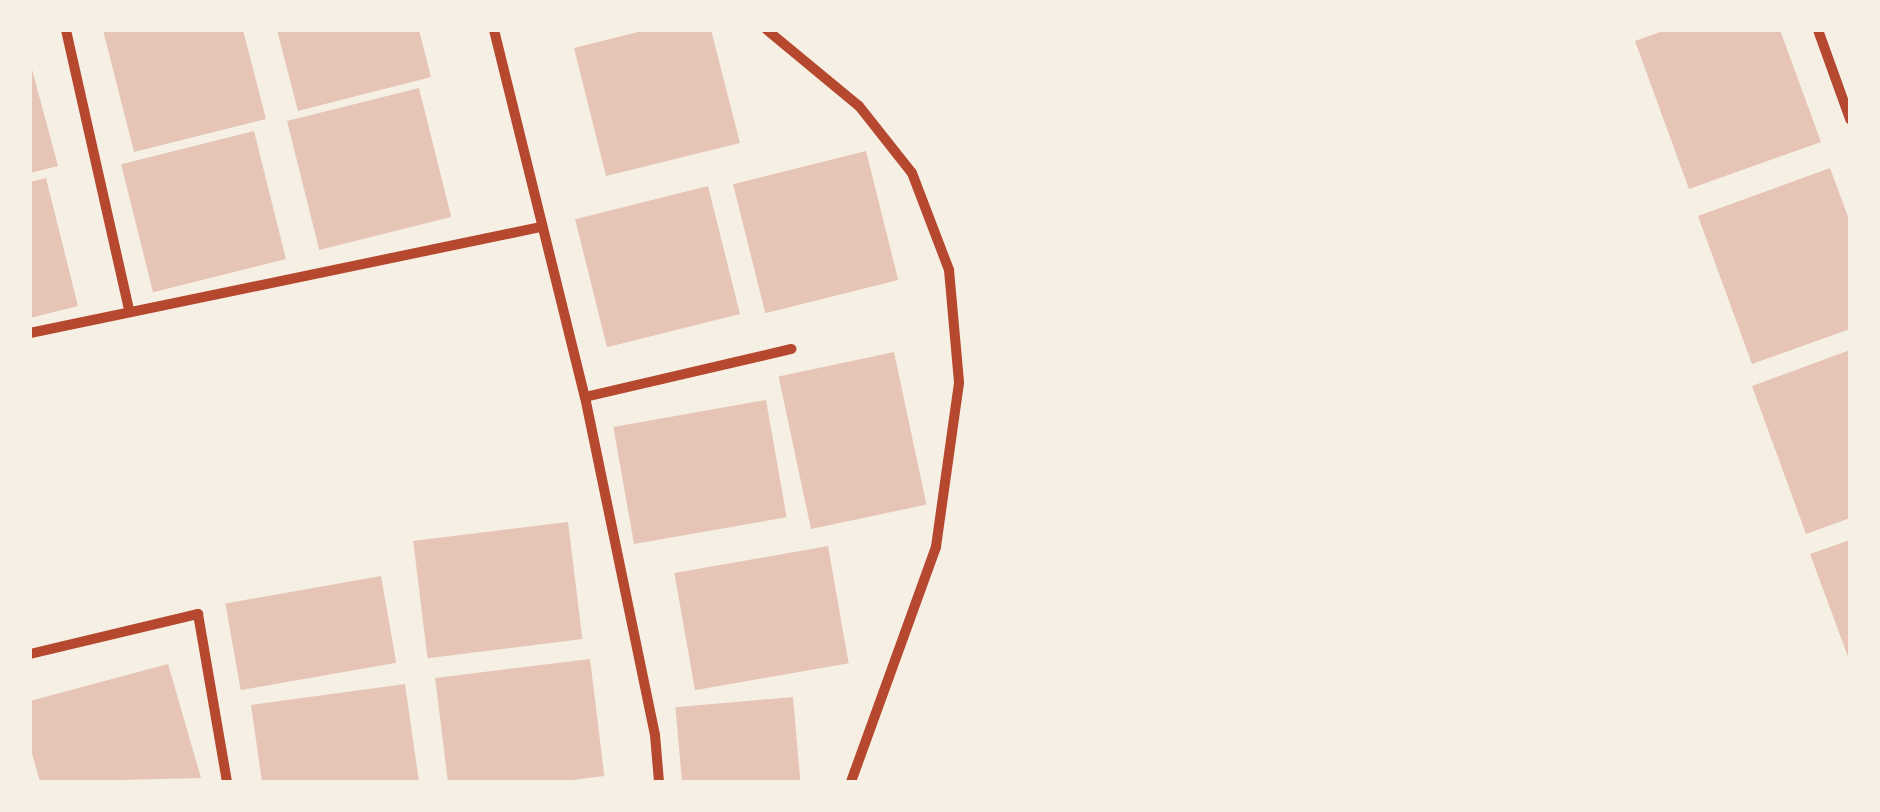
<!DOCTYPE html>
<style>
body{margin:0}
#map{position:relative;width:1880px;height:812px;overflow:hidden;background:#f6efe4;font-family:"IBM Plex Sans",sans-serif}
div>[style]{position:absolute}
.building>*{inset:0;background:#e6c5b7;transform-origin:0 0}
.minor>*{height:10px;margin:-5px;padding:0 5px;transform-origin:5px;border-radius:5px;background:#b5482f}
span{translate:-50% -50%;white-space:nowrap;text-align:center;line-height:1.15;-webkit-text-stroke:8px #f6efe4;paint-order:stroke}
.frame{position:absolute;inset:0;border:32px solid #f6efe4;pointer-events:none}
</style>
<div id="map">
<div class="building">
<i style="clip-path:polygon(103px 30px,243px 30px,266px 119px,134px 152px)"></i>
<i style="clip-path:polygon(277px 30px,419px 30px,431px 77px,298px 111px)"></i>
<i style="clip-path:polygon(646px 30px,711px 30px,740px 143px,606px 176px,574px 48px)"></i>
<i style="clip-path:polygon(1666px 30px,1780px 30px,1821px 142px,1689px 189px,1635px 41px)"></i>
<i style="clip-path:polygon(30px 62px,58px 166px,30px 173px)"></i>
<i style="left:419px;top:88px;width:133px;height:136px;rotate:76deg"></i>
<i style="left:254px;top:131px;width:132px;height:137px;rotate:76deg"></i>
<i style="left:866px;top:151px;width:133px;height:137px;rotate:76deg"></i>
<i style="clip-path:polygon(1830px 168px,1850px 222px,1850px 329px,1752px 364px,1698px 216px)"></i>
<i style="clip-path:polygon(46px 178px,78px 306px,30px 318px,30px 182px)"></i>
<i style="left:708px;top:186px;width:132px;height:137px;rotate:76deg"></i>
<i style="clip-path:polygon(1850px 350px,1850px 518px,1806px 534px,1752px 386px)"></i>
<i style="left:894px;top:352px;width:156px;height:118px;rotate:78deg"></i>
<i style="left:766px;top:400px;width:119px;height:155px;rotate:80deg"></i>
<i style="left:568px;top:522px;width:118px;height:156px;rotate:83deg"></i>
<i style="clip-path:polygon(1850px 540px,1850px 662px,1810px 554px)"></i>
<i style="left:828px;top:546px;width:119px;height:156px;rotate:80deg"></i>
<i style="left:381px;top:576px;width:88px;height:158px;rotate:80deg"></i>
<i style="left:590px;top:659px;width:118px;height:156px;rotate:83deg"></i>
<i style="clip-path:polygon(168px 664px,201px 778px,40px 782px,30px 746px,30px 701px)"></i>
<i style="clip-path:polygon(405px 684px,419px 782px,262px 782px,251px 705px)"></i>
<i style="left:793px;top:697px;width:85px;height:118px;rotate:85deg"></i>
</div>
<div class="minor">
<i style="left:66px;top:30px;width:286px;rotate:77.3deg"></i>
<i style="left:494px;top:30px;width:378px;rotate:76.1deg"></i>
<i style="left:585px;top:397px;width:345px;rotate:78.3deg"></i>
<i style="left:655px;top:735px;width:47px;rotate:85.1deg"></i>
<i style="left:767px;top:30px;width:119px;rotate:39.6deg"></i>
<i style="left:859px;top:106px;width:85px;rotate:51.7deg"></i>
<i style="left:912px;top:173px;width:104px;rotate:69.1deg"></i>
<i style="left:949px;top:270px;width:113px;rotate:84.9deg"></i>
<i style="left:959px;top:383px;width:166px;rotate:98deg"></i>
<i style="left:936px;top:547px;width:250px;rotate:109.9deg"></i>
<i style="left:1818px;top:30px;width:95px;rotate:70.2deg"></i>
<i style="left:30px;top:333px;width:522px;rotate:-11.72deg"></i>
<i style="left:585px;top:397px;width:212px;rotate:-13.1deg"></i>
<i style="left:30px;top:654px;width:173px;rotate:-13.4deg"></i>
<i style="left:198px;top:614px;width:170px;rotate:80.2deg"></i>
</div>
<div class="frame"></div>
</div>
